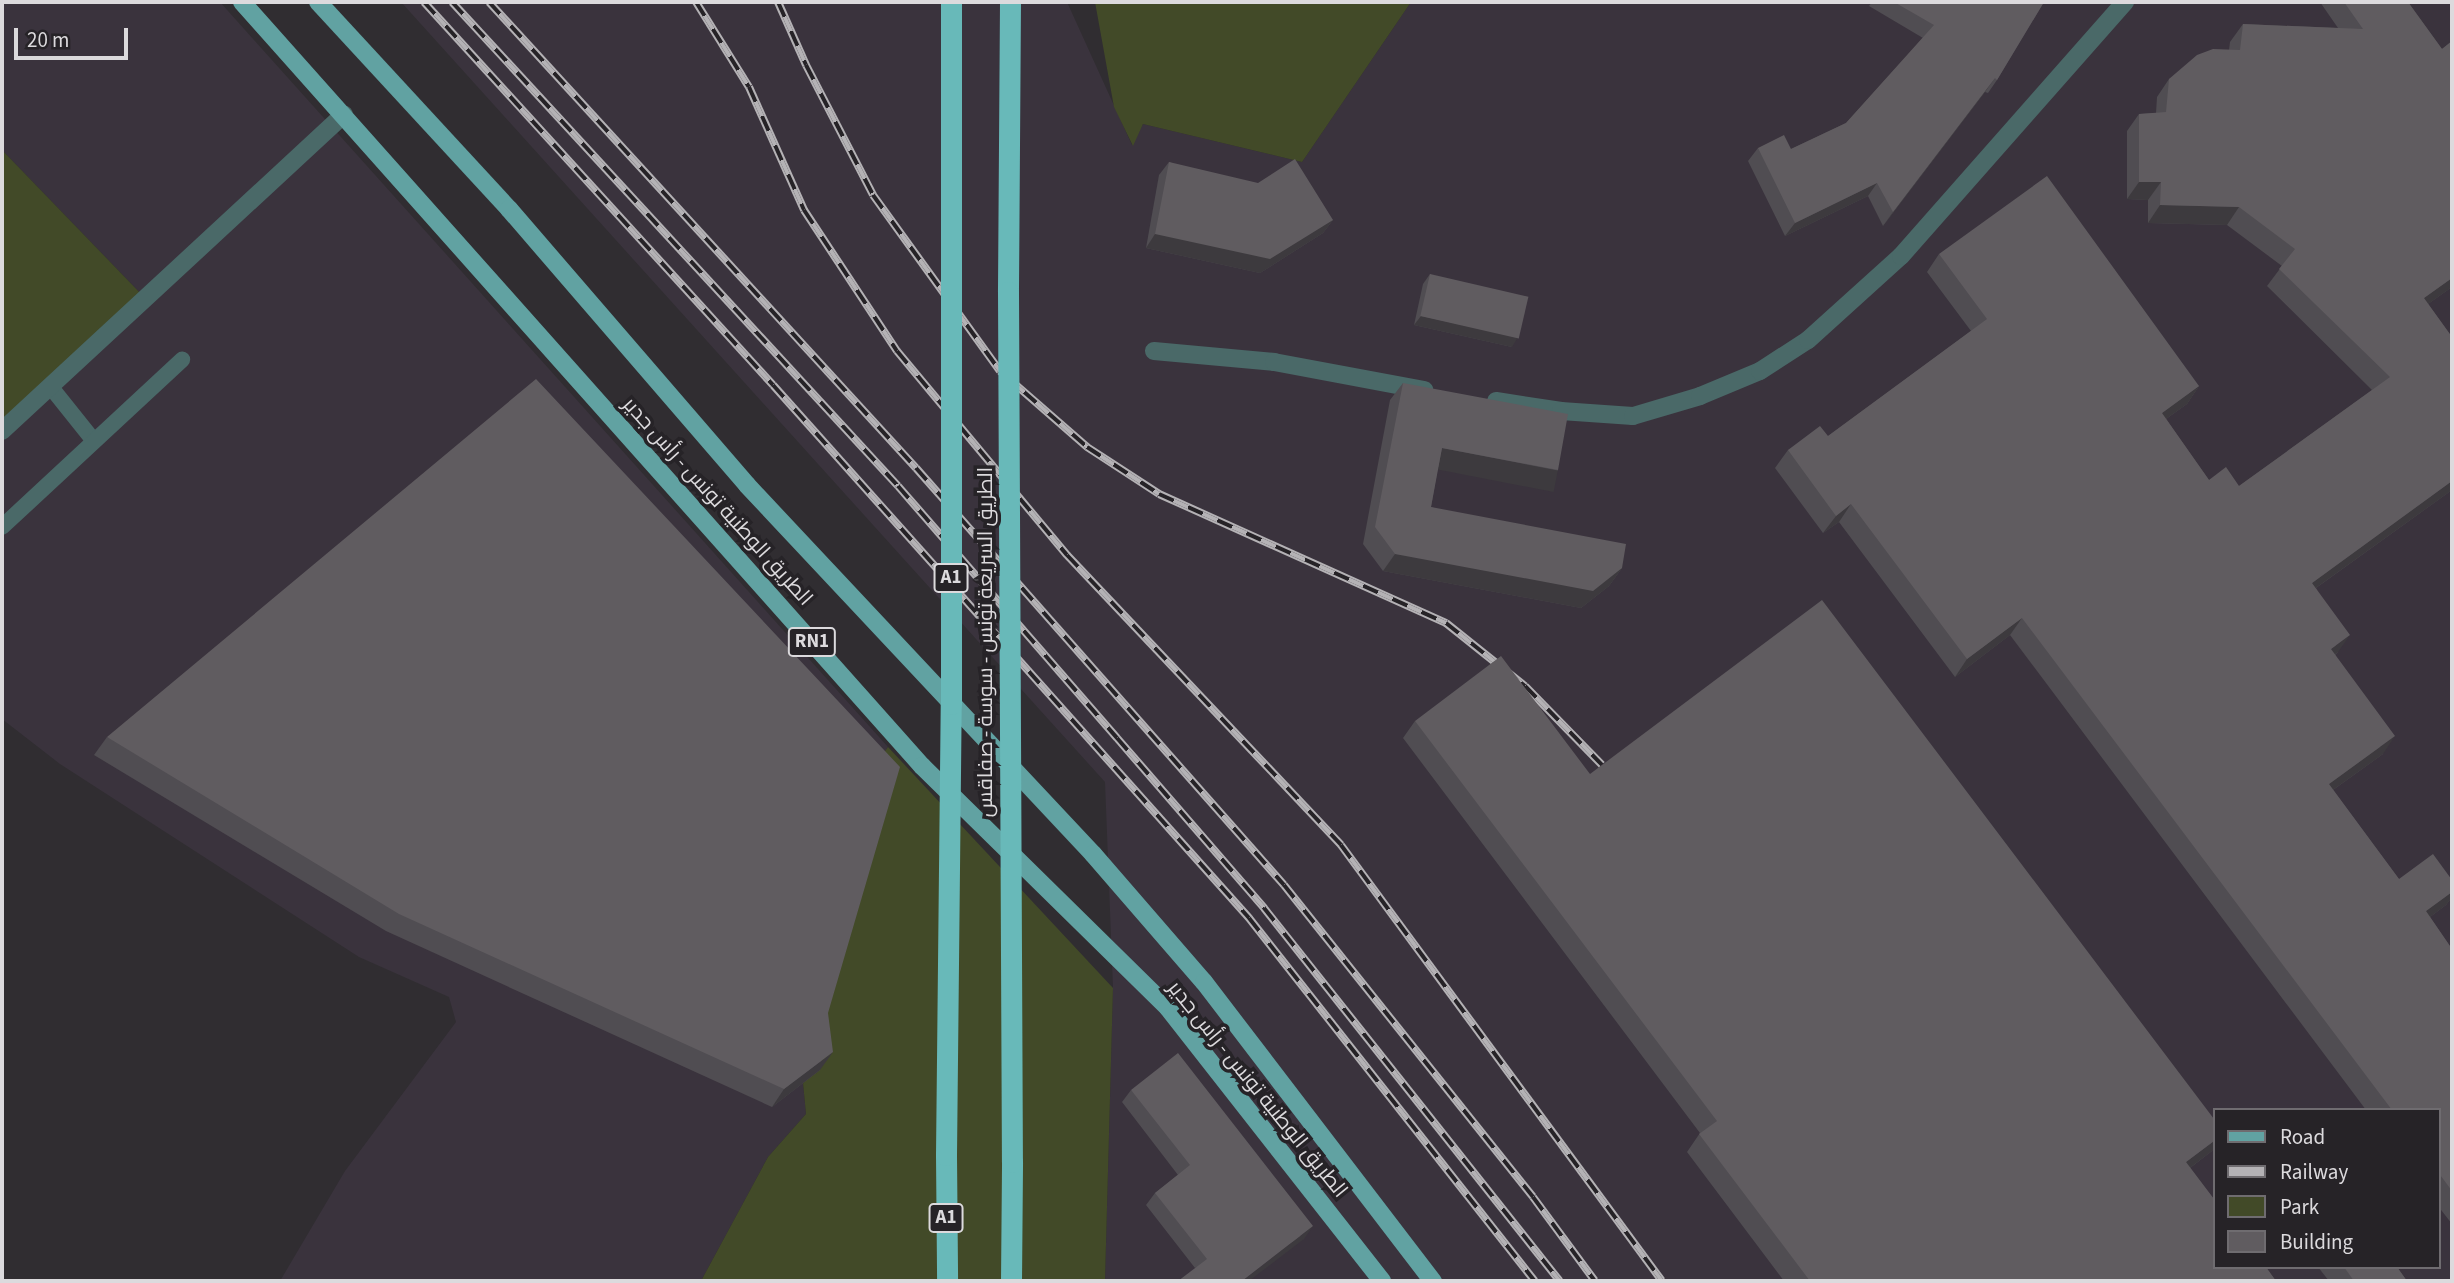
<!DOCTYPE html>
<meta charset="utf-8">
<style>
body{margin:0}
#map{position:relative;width:2454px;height:1283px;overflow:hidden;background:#302d31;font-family:"Source Sans 3",Cairo,sans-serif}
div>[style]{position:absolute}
.built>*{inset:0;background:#3a333d}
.green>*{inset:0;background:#424a28}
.lane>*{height:16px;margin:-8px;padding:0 8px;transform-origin:8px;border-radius:8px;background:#4a6968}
.street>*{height:18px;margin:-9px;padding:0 9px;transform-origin:9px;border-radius:9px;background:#4a6968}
.primary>*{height:18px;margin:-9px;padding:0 9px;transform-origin:9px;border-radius:9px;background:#61a2a2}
.highway>*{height:21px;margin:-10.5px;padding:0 10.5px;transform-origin:10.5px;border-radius:10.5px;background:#68b9b9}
.rail>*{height:8px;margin-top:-4px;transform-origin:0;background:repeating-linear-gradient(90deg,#262327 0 16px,#b4b2b5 0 32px);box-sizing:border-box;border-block:2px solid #b4b2b5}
.highway-bridge>*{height:21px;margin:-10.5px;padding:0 10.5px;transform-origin:10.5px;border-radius:10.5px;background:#68b9b9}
.wall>*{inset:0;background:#504d52}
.shaded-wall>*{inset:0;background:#3d3a3e;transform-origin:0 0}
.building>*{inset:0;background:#605c60;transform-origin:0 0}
span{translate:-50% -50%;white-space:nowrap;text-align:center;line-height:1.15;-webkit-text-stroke:7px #262327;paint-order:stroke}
.shield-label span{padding:2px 5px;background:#262327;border:2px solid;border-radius:5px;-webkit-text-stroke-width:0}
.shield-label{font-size:19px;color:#dcdadd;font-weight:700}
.street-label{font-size:21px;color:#dcdadd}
.frame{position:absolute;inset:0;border:4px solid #dcdadd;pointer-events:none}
.legend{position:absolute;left:2213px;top:1108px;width:228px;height:161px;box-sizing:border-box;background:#262327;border:2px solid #6f6c70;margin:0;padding:9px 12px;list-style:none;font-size:21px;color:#dcdadd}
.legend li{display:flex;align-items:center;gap:14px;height:35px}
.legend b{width:35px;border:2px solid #6f6c70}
.scale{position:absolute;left:14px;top:28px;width:114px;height:32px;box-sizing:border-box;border:4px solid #dcdadd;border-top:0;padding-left:9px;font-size:21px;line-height:24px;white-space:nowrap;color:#dcdadd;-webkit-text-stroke:5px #262327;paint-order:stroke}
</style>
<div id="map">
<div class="built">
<i style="clip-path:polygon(2px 2px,220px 2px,888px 747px,815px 846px,801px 1062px,806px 1114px,768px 1157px,701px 1281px,280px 1281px,345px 1171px,456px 1022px,449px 997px,359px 957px,60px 764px,2px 719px,2px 436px,145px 298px,2px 150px)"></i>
<i style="clip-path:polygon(evenodd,401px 2px,1067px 2px,1132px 145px,1143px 124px,1302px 162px,1411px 2px,2452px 2px,2452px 1281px,1105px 1281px,1113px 988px,1105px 782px,401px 2px,2214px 1110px,2438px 1110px,2438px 1267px,2214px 1267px,2214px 1110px)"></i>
</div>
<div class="green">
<i style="clip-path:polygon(1095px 2px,1411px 2px,1302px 162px,1143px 124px,1133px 146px,1114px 107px)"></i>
<i style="clip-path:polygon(2px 150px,145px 298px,2px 436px)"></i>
<i style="clip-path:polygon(888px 747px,1113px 988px,1105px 1281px,701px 1281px,768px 1157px,806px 1114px,801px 1062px,815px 846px)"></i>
</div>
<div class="lane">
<i style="left:50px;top:386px;width:70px;rotate:51.3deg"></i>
<i style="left:2px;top:527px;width:246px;rotate:-42.9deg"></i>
</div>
<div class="street">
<i style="left:1154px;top:351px;width:121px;rotate:5.2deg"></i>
<i style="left:1274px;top:362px;width:153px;rotate:10.6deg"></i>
<i style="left:1496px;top:401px;width:66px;rotate:8.7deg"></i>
<i style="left:1561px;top:411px;width:72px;rotate:4deg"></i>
<i style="left:1633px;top:416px;width:70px;rotate:-16.6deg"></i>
<i style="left:1700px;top:396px;width:65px;rotate:-22.6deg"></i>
<i style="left:1760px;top:371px;width:57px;rotate:-32.9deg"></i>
<i style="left:1808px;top:340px;width:125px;rotate:-42.1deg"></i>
<i style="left:1901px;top:256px;width:339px;rotate:-48.6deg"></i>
<i style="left:2px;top:431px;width:466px;rotate:-42.8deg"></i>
</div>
<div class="primary">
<i style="left:242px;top:2px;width:1023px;rotate:48.33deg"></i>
<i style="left:922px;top:766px;width:345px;rotate:44.5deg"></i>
<i style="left:1168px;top:1008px;width:347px;rotate:51.9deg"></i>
<i style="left:318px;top:2px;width:282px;rotate:47.3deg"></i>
<i style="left:509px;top:209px;width:364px;rotate:49.2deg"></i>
<i style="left:747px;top:485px;width:506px;rotate:46.84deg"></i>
<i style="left:1093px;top:854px;width:169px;rotate:49.1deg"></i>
<i style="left:1204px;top:982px;width:377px;rotate:52.6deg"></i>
</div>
<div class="highway">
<i style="left:946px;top:1155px;width:126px;rotate:89.5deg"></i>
<i style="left:1011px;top:1281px;width:119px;rotate:-89.5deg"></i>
</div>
<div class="rail">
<i style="left:424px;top:2px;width:518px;rotate:47.66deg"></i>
<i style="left:773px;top:385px;width:715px;rotate:48.23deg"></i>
<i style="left:1249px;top:918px;width:462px;rotate:51.8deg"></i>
<i style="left:452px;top:2px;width:658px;rotate:47.34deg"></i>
<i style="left:898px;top:486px;width:334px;rotate:49deg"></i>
<i style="left:1117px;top:738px;width:225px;rotate:49.1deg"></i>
<i style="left:1264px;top:908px;width:476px;rotate:51.6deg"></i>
<i style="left:489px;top:2px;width:632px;rotate:47.5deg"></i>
<i style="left:916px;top:468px;width:556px;rotate:48.57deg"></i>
<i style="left:1284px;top:885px;width:399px;rotate:51.4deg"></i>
<i style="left:1533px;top:1197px;width:104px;rotate:53.6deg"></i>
<i style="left:696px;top:2px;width:100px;rotate:58.1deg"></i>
<i style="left:749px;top:87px;width:135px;rotate:65.9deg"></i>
<i style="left:804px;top:210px;width:169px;rotate:56.6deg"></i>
<i style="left:897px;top:351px;width:266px;rotate:50.2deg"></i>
<i style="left:1067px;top:555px;width:399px;rotate:46.6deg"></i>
<i style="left:1341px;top:845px;width:541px;rotate:53.64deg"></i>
<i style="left:778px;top:2px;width:69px;rotate:66deg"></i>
<i style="left:806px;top:65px;width:146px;rotate:62.7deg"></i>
<i style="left:873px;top:195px;width:217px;rotate:54.2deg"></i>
<i style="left:1000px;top:371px;width:116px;rotate:41.1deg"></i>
<i style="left:1087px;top:447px;width:86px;rotate:33.1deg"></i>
<i style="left:1159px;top:494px;width:315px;rotate:24.2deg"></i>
<i style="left:1446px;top:623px;width:101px;rotate:38.6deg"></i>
<i style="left:1525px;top:686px;width:110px;rotate:45.7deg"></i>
</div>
<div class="highway-bridge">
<i style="left:1010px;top:2px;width:290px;rotate:90.4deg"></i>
<i style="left:1008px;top:292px;width:870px;rotate:89.74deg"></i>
<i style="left:946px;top:1155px;width:451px;rotate:-89.4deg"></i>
<i style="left:951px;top:704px;width:702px;rotate:-90deg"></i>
</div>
<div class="wall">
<i style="clip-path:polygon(1872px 2px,2044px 2px,1997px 80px,1988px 93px,1985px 92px,1883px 226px,1868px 196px,1785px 236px,1748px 161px,1758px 148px,1791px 149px,1846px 123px,1923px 38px,1869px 6px)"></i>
<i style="clip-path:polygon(2320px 2px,2408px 2px,2442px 49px,2452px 41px,2452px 287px,2428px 304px,2452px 337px,2452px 490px,2316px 588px,2338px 652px,2335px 655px,2383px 754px,2333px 790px,2399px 879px,2452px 880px,2452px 897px,2446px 905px,2430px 917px,2452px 949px,2452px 1224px,2438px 1206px,2438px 1110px,2366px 1110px,2010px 635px,1955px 677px,1839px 522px,1823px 533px,1775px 468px,1788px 450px,1828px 436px,1971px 331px,1927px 272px,1939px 254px,2199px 386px,2187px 404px,2166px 419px,2209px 480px,2239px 486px,2372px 390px,2267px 286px,2282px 266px,2227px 225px,2148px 223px,2148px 200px,2127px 199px,2127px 131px,2139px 114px,2156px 113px,2157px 97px,2169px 79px,2229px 50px,2230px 42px,2243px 24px,2338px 28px)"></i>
<i style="clip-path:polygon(1169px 162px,1333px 220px,1323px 233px,1260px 273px,1146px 248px,1159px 175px)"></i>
<i style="clip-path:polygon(1430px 274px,1512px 347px,1414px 325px,1423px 284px)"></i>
<i style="clip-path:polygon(1403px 383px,1558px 470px,1546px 488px,1438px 467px,1431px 507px,1622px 568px,1609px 586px,1581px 608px,1383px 571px,1363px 544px,1390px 400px)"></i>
<i style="clip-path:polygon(1415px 721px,1590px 774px,2214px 1119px,2214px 1148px,2212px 1151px,2190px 1168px,2276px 1281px,1784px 1281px,1687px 1152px,1700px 1133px,1403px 738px)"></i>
<i style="clip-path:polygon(107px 737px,828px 1013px,820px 1070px,772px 1107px,386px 931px,94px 755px)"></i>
<i style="clip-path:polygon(1131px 1090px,1304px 1239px,1195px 1268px,1146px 1205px,1155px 1193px,1178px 1175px,1122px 1102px)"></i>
<i style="clip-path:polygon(2318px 1267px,2397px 1267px,2407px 1281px,2329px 1281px)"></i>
</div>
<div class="shaded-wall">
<i style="clip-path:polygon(1995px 78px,1985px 92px,1883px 226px,1893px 212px)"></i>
<i style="clip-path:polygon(2139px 182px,2161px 182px,2148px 200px,2127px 199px)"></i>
<i style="clip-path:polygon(1877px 183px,1868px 196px,1785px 236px,1795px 223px)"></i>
<i style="clip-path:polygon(2160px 205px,2239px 207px,2227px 225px,2148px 223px)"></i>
<i style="clip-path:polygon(1333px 220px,1323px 233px,1260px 273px,1146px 248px,1155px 234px)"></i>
<i style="clip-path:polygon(2452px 278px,2452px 287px,2411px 316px,2424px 298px)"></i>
<i style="clip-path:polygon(1421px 316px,1518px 337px,1512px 347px,1414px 325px)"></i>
<i style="clip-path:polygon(2199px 386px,2187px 404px,2149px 431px,2162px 413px)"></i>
<i style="left:1442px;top:448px;width:118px;height:22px;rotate:11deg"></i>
<i style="clip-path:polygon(2452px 481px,2452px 490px,2299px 600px,2312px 583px)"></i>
<i style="clip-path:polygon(1851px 504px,1839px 522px,1823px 533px,1836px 516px)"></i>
<i style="clip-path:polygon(1395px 554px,1622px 568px,1609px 586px,1581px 608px,1383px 571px)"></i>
<i style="clip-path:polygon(2022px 618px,2010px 635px,1955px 677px,1967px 659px)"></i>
<i style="clip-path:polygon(2350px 635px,2338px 652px,2318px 667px,2331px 649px)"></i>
<i style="clip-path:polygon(2395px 736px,2383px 754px,2316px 802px,2329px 784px)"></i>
<i style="clip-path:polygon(2452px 892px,2452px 897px,2446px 905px,2414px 929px,2426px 911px)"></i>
<i style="clip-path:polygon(833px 1052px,820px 1070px,772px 1107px,784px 1089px)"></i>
<i style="clip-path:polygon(2214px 1141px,2214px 1148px,2212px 1151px,2174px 1180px,2186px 1162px)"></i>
<i style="clip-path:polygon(1313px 1226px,1304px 1239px,1249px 1281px,1242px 1281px)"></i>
</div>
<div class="building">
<i style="clip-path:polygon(1894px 2px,2044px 2px,1997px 80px,1995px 78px,1893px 212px,1877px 183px,1795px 223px,1758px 148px,1784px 135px,1791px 149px,1846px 123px,1934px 25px)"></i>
<i style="clip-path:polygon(2344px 2px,2408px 2px,2442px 49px,2452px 41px,2452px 278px,2424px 298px,2452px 337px,2452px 481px,2312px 583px,2350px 635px,2331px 649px,2395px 736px,2329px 784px,2399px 879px,2433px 854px,2452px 880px,2452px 892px,2426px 911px,2452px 949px,2452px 1191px,2438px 1172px,2438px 1110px,2392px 1110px,2022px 618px,1967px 659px,1851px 504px,1836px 516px,1788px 450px,1820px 426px,1828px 436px,1987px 319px,1939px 254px,2047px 176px,2199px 386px,2162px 413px,2209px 480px,2226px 467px,2239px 486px,2390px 377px,2279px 269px,2295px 249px,2239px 207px,2160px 205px,2161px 182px,2139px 182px,2139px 114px,2166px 112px,2169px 79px,2197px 55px,2213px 49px,2240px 50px,2243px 24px,2363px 29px)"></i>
<i style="clip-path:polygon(1295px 159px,1333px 220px,1270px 259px,1155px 234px,1169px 162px,1258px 183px)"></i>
<i style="left:1430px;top:274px;width:101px;height:43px;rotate:13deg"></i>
<i style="clip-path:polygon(536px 379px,900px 767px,828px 1013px,833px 1052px,784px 1089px,399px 914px,107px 737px)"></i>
<i style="clip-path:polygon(1403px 383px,1568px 414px,1558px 470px,1442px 448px,1431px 507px,1626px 544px,1622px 568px,1593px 591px,1395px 554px,1375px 527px)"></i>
<i style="clip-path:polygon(1822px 600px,2214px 1119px,2214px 1141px,2186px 1162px,2214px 1199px,2214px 1267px,2266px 1267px,2276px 1281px,1810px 1281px,1699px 1134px,1717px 1121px,1415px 721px,1501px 656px,1590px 774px)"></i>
<i style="clip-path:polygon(1178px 1053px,1313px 1226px,1242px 1281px,1178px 1281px,1207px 1259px,1155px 1193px,1190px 1165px,1131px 1090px)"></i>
<i style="clip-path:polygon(2344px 1267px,2397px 1267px,2407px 1281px,2354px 1281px)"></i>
</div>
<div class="shield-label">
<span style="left:951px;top:578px">A1</span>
<span style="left:812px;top:642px">RN1</span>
<span style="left:946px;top:1218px">A1</span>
</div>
<div class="street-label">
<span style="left:718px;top:501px;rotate:48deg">الطريق الوطنية تونس - رأس جدير</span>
<span style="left:985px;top:642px;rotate:-90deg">الطريق السريعة تونس - سوسة - صفاقس</span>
<span style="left:1258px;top:1089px;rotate:51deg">الطريق الوطنية تونس - رأس جدير</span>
</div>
<div class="frame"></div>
<ul class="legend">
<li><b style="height:9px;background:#61a2a2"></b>Road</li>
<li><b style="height:9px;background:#b4b2b5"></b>Railway</li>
<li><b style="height:19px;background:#424a28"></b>Park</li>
<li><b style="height:19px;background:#605c60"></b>Building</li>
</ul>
<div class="scale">20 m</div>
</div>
